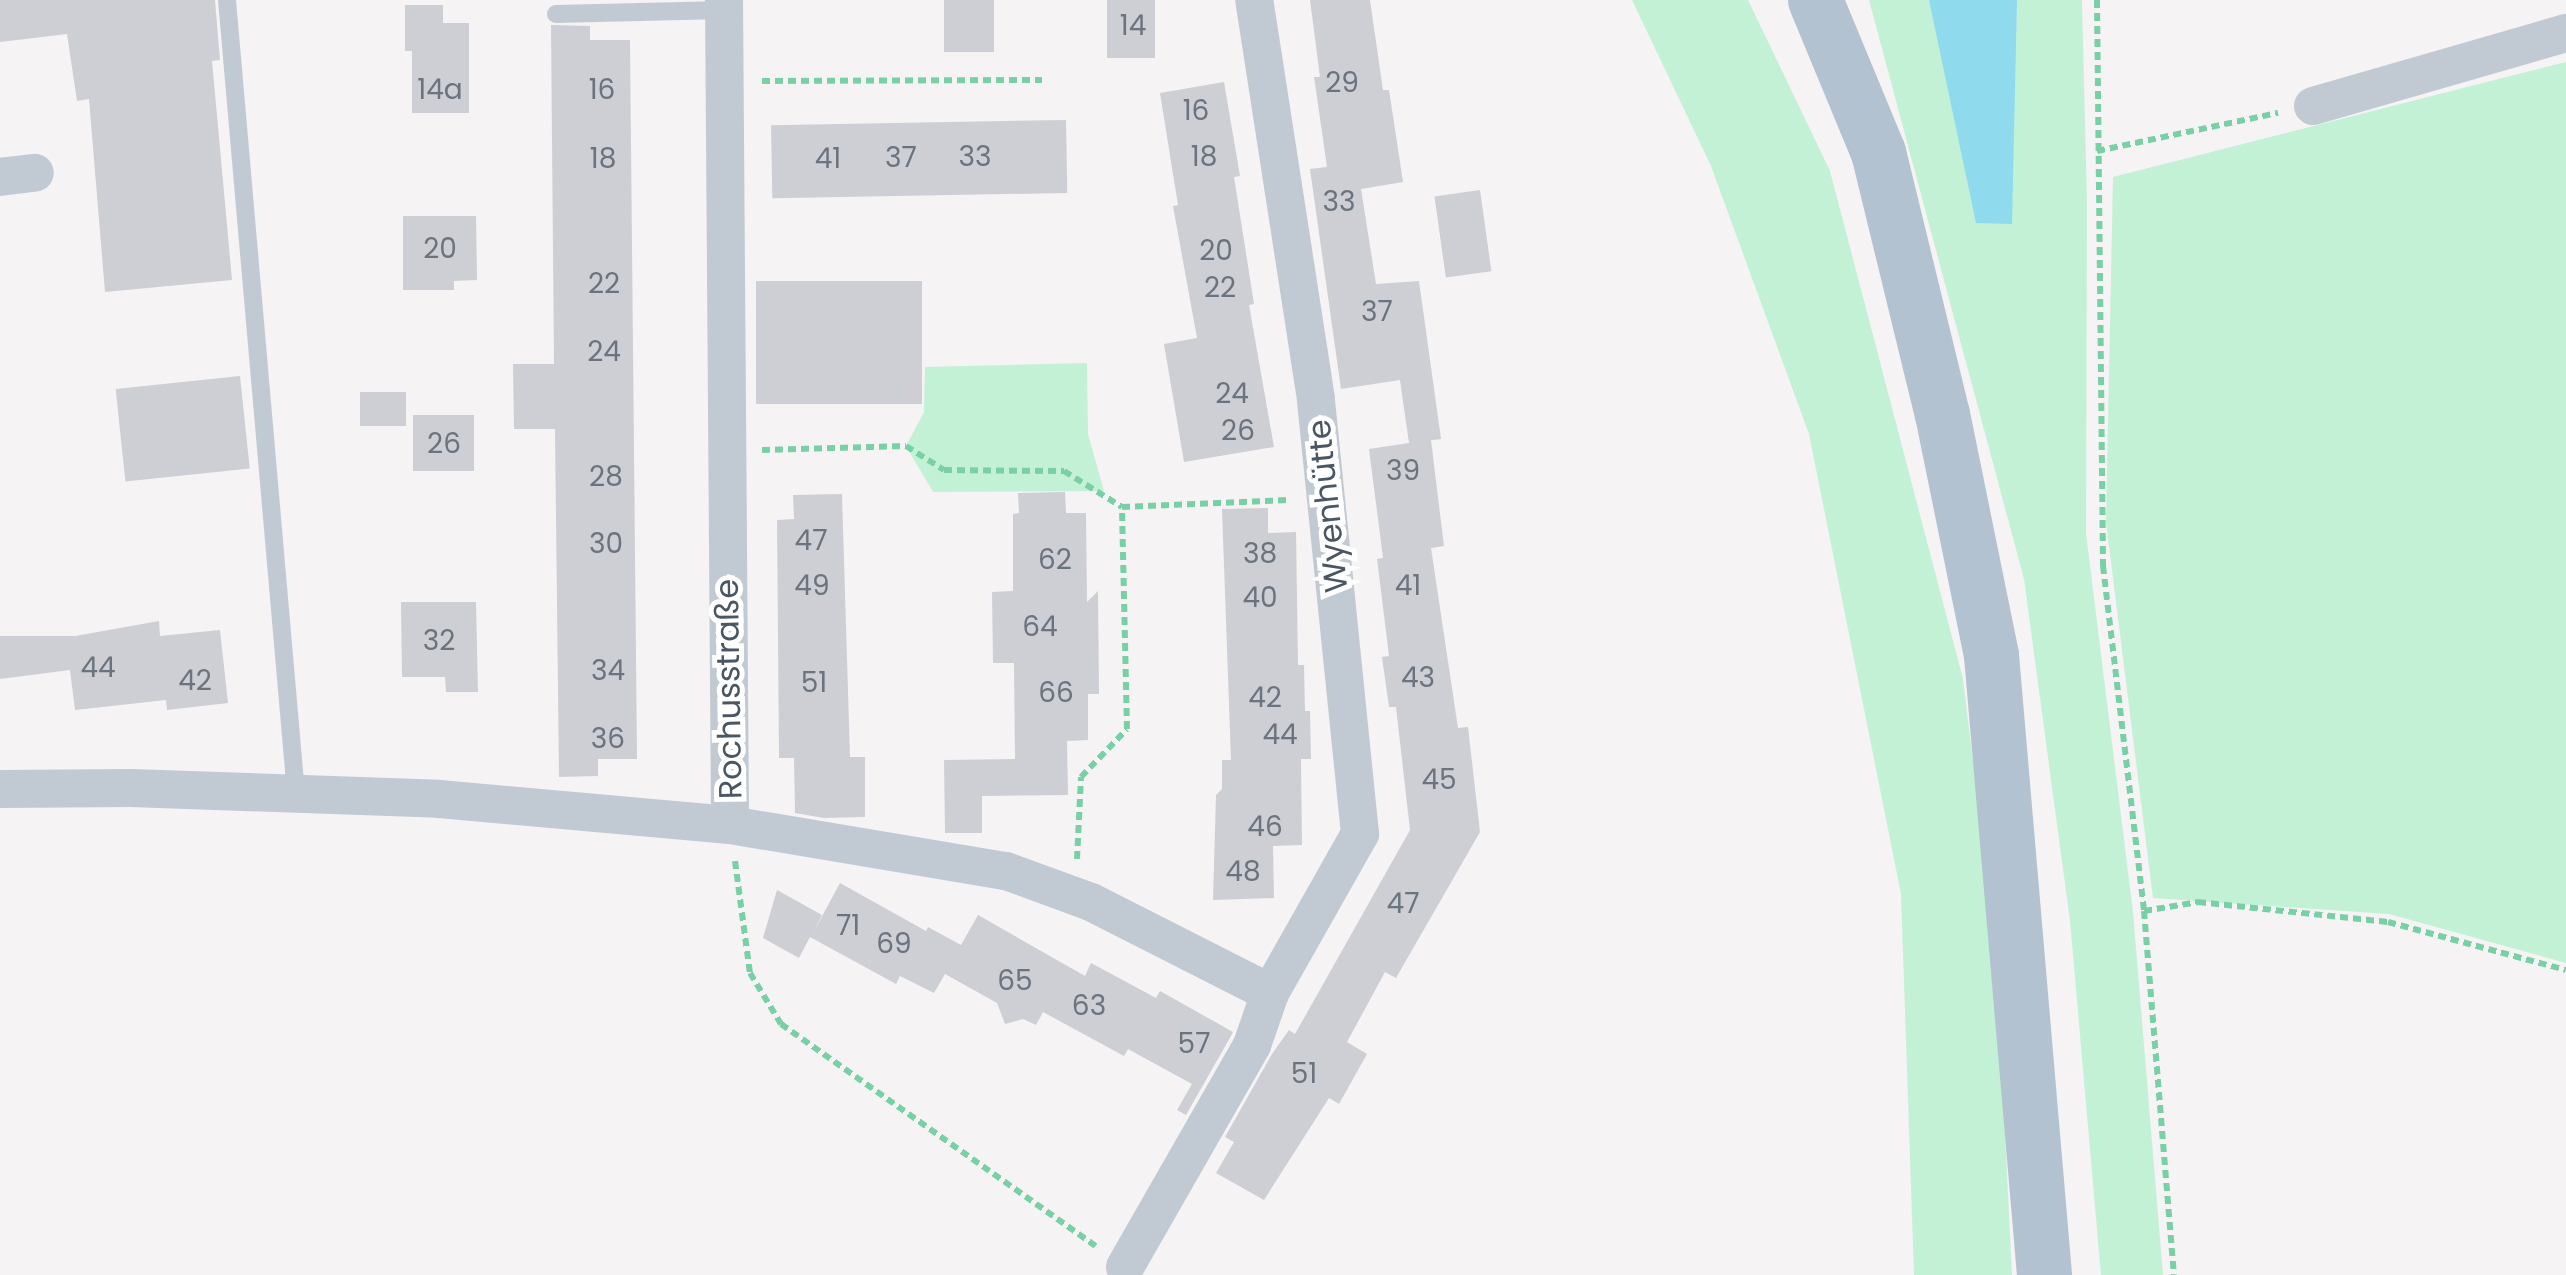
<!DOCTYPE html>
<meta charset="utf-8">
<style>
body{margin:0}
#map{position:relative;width:2566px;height:1275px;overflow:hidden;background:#f5f3f3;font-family:Poppins,sans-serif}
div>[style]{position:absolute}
.green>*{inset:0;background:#c3f1d5}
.water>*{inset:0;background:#90daee}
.building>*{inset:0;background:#cdcfd5;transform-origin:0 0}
.path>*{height:6px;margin-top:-3px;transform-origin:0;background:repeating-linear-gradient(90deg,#7ad0a6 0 8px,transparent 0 13px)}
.lane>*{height:18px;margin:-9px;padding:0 9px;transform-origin:9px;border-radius:9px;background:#c1cad2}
.street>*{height:38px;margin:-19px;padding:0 19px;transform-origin:19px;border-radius:19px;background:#c1cad2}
.primary>*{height:55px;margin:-27.5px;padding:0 27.5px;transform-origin:27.5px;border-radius:27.5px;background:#b3c2d1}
span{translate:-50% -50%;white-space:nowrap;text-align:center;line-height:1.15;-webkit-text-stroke:10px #fff;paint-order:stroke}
.number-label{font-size:28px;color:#6b747e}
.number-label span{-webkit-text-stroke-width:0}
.street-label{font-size:32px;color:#4a5661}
</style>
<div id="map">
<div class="green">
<i style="clip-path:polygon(1632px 0,1748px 0,1830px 171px,1963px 679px,1996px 950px,2012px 1275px,1914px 1275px,1901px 894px,1809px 434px,1711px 166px)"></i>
<i style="clip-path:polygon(1869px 0,2082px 0,2087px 203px,2086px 533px,2133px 912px,2163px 1275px,2101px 1275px,2070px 921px,2024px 579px)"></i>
<i style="clip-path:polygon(2566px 62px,2566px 963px,2389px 914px,2153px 898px,2106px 522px,2113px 177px)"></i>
<i style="clip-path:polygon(1087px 363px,1088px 434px,1104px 491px,933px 492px,906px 446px,924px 412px,925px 367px)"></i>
</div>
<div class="water">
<i style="clip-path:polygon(1929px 0,2017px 0,2012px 224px,1976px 223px)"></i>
</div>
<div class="building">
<i style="clip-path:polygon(0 0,215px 0,220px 60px,212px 61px,232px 280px,105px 292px,89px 99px,77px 101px,67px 34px,0 42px)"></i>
<i style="left:944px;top:0;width:50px;height:52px"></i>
<i style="left:1107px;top:0;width:48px;height:58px"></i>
<i style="clip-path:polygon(1310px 0,1370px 0,1383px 90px,1389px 90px,1403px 182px,1361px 189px,1376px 284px,1419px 281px,1441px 439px,1424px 441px,1431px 440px,1444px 546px,1431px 548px,1458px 728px,1468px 727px,1480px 832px,1396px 978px,1385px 972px,1347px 1042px,1367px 1054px,1339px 1104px,1329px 1098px,1264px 1200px,1216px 1173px,1234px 1142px,1225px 1137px,1272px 1054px,1289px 1030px,1295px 1034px,1410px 830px,1396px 707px,1389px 707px,1382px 657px,1389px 656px,1377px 559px,1383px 558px,1369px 449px,1409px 443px,1400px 380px,1341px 389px,1310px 169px,1327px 167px,1314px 77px,1320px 77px)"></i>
<i style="clip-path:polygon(405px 5px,443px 5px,443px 23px,469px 23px,469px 113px,412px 113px,412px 51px,405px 51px)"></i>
<i style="clip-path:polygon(551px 25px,590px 26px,590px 40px,630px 40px,637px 759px,598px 759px,598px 776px,559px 777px,555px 429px,514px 429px,513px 364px,554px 364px)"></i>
<i style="clip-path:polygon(1224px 82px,1240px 176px,1234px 177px,1254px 304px,1249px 305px,1274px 447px,1184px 462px,1164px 344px,1197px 338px,1173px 206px,1178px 205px,1160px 93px)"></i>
<i style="left:1066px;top:120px;width:73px;height:295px;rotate:89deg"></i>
<i style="left:1480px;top:190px;width:82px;height:46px;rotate:82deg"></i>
<i style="clip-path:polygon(403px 216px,476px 216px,477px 280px,454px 281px,454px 290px,403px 290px)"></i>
<i style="left:922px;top:281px;width:123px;height:166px;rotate:90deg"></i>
<i style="left:240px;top:376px;width:93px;height:125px;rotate:84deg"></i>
<i style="left:406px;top:392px;width:34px;height:46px;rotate:90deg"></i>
<i style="left:474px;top:415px;width:56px;height:61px;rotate:90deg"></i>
<i style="clip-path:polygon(1065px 492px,1066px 513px,1086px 513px,1087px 602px,1098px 591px,1099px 694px,1088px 694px,1088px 740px,1067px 741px,1068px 795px,982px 796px,982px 833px,945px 833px,944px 760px,1015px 759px,1014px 663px,993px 663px,992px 592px,1013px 591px,1013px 514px,1019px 513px,1018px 493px)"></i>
<i style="clip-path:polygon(842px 494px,850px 757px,865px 757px,865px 817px,824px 818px,795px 813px,794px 758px,779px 758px,777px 520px,794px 519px,793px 495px)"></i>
<i style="clip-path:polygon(1268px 508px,1268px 533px,1296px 532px,1298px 665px,1304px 665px,1305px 711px,1310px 711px,1311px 759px,1301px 759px,1302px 845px,1273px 846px,1274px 898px,1213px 900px,1216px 795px,1222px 789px,1222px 760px,1231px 760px,1222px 509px)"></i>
<i style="clip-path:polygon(401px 602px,476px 602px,478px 692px,446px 692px,445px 677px,402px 677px)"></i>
<i style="clip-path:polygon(159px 621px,160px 636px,220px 630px,228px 703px,167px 710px,166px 700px,75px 710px,70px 670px,0 679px,0 636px,75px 636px)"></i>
<i style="clip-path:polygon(840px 883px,926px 931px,928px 927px,961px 945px,978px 915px,1085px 976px,1091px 963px,1156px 998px,1160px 991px,1233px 1032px,1231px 1036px,1186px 1115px,1177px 1110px,1192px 1084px,1128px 1049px,1124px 1056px,1043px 1012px,1036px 1025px,1023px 1019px,1005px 1024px,997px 1003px,945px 974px,934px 993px,900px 976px,896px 984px,810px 937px,799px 958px,763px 938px,777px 890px,822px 915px,813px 933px)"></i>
</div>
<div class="path">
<i style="left:2097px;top:0;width:566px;rotate:89.39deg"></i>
<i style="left:2103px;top:566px;width:347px;rotate:83.2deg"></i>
<i style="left:2144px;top:911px;width:365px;rotate:85.3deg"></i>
<i style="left:762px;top:81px;width:280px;rotate:-0.2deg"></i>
<i style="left:2097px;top:151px;width:185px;rotate:-11.9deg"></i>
<i style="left:762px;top:450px;width:144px;rotate:-1.6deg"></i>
<i style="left:906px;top:446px;width:45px;rotate:32.3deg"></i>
<i style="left:944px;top:470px;width:120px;rotate:0.5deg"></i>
<i style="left:1064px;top:471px;width:68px;rotate:31.8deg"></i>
<i style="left:1077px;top:859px;width:82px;rotate:-87.2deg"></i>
<i style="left:1081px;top:777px;width:66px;rotate:-46.2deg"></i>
<i style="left:1127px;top:729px;width:222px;rotate:-91.3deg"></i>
<i style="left:1122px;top:507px;width:167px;rotate:-2.4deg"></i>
<i style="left:735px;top:861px;width:113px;rotate:82.4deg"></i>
<i style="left:750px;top:973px;width:60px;rotate:58.7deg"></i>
<i style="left:781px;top:1024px;width:385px;rotate:35.2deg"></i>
<i style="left:2144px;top:911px;width:55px;rotate:-9.5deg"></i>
<i style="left:2198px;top:902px;width:191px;rotate:6deg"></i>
<i style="left:2388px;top:922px;width:184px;rotate:15.1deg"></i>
</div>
<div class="lane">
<i style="left:227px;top:0;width:796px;rotate:85.03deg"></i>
<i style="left:556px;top:14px;width:168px;rotate:-1.4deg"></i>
</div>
<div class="street">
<i style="left:724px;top:0;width:825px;rotate:89.58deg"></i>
<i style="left:2313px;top:106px;width:263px;rotate:-16.1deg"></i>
<i style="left:0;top:177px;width:35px;rotate:-7deg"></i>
<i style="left:0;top:789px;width:131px;rotate:-0.4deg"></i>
<i style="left:131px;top:788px;width:308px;rotate:2deg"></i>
<i style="left:439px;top:799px;width:292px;rotate:5.1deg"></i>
<i style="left:730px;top:825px;width:280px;rotate:9.5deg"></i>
<i style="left:1006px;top:871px;width:90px;rotate:20deg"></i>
<i style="left:1091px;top:902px;width:201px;rotate:26.9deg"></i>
<i style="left:1125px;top:1267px;width:256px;rotate:-60.2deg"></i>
<i style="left:1252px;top:1045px;width:55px;rotate:-70.9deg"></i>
<i style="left:1270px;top:993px;width:183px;rotate:-60.5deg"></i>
<i style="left:1360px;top:834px;width:437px;rotate:-95.8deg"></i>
<i style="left:1316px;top:399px;width:404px;rotate:-98.8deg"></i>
</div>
<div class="primary">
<i style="left:1815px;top:0;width:165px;rotate:67.5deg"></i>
<i style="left:1878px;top:152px;width:270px;rotate:76.3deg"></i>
<i style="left:1942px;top:414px;width:246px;rotate:78.5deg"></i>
<i style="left:1991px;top:655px;width:622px;rotate:85.11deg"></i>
</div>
<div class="number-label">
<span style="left:1133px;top:26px">14</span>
<span style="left:1342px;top:83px">29</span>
<span style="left:440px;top:90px">14a</span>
<span style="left:602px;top:90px">16</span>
<span style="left:1196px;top:111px">16</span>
<span style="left:975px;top:157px">33</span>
<span style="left:1204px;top:157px">18</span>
<span style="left:901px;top:158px">37</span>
<span style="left:603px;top:159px">18</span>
<span style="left:828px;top:159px">41</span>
<span style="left:1339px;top:202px">33</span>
<span style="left:440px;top:249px">20</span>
<span style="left:1216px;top:251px">20</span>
<span style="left:604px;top:284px">22</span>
<span style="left:1220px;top:288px">22</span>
<span style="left:1377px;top:312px">37</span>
<span style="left:604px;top:352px">24</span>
<span style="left:1232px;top:394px">24</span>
<span style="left:1238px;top:431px">26</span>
<span style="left:444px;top:444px">26</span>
<span style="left:1403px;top:471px">39</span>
<span style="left:606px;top:477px">28</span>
<span style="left:811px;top:541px">47</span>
<span style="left:606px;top:544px">30</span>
<span style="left:1260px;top:554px">38</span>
<span style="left:1055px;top:560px">62</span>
<span style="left:812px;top:586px">49</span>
<span style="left:1408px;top:586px">41</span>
<span style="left:1260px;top:598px">40</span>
<span style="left:1040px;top:627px">64</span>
<span style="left:439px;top:641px">32</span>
<span style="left:98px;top:668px">44</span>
<span style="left:608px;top:671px">34</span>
<span style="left:1418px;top:678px">43</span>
<span style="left:195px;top:681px">42</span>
<span style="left:814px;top:683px">51</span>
<span style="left:1056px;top:693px">66</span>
<span style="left:1265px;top:698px">42</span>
<span style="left:1280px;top:735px">44</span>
<span style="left:608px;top:739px">36</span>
<span style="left:1439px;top:780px">45</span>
<span style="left:1265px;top:827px">46</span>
<span style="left:1243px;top:872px">48</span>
<span style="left:1403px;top:904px">47</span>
<span style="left:848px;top:926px">71</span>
<span style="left:894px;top:944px">69</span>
<span style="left:1015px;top:981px">65</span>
<span style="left:1089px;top:1006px">63</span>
<span style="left:1194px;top:1044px">57</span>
<span style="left:1304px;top:1074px">51</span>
</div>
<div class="street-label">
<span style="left:1328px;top:506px;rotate:-96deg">Wyenhütte</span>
<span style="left:729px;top:689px;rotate:-91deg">Rochusstraße</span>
</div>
</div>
